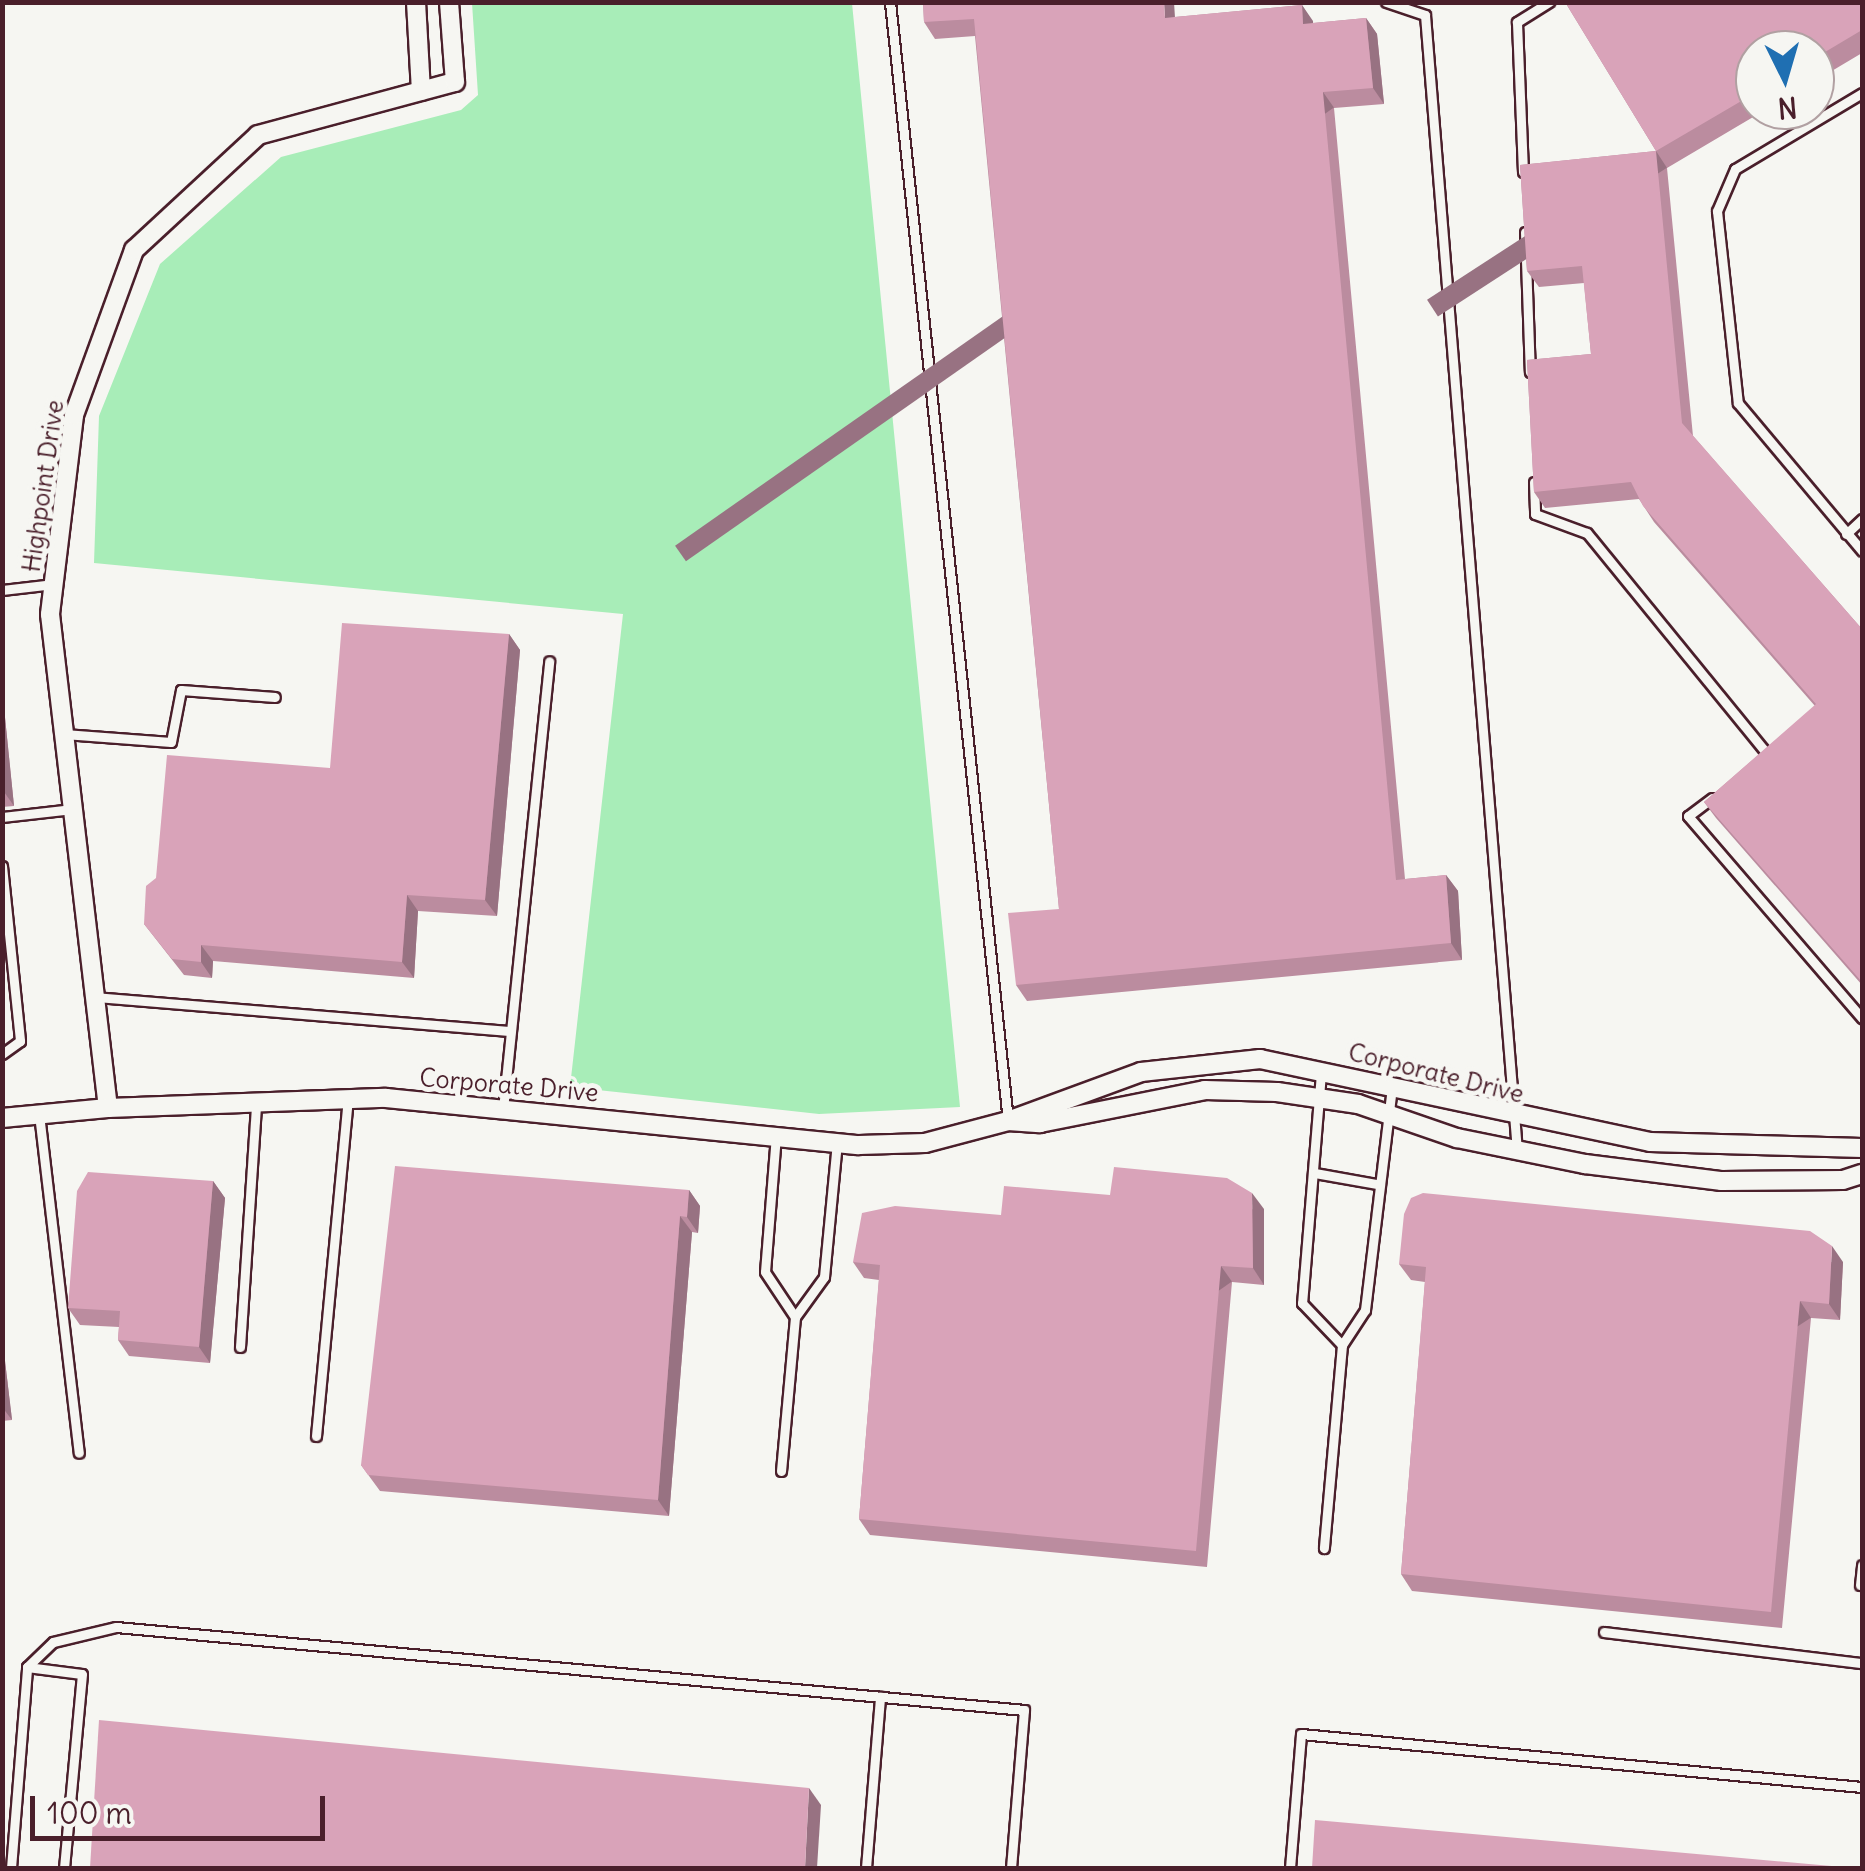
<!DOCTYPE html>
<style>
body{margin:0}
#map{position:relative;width:1865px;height:1871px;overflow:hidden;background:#f6f6f2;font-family:Delius,sans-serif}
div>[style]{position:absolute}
.green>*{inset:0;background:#a8edb8}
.roads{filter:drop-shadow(2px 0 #4a1f2b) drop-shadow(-2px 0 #4a1f2b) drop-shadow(0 2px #4a1f2b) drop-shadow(0 -2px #4a1f2b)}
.lane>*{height:9px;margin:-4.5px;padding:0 4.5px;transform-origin:4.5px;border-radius:4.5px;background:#f6f6f2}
.street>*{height:18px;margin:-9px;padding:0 9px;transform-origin:9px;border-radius:9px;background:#f6f6f2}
.wall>*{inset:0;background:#bb8c9f}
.shaded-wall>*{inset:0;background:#987282;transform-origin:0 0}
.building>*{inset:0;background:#d9a3b9}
span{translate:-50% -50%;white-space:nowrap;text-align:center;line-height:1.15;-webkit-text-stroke:10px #f6f6f2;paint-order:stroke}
.street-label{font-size:25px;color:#4a1f2b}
.frame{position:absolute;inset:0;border:5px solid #4a1f2b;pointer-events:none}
.north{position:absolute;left:1735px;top:30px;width:100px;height:100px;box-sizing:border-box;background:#f6f6f2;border:2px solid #b1a0a2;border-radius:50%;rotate:175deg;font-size:28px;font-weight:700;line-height:40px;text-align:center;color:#4a1f2b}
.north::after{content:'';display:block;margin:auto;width:35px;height:45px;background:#1f6fb2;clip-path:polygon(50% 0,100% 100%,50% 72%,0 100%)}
.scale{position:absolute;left:30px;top:1796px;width:295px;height:45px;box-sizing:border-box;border:5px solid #4a1f2b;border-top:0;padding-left:12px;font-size:30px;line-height:35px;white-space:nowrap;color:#4a1f2b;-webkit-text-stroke:8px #f6f6f2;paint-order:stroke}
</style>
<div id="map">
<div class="green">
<i style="clip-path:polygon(472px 3px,852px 3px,960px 1107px,819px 1114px,570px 1087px,623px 614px,94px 563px,99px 416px,160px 264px,281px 157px,461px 110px,478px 95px)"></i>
</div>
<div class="roads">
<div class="lane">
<i style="left:890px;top:2px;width:1125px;rotate:83.98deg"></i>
<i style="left:1386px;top:2px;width:41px;rotate:18.4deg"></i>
<i style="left:1425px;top:15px;width:1139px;rotate:85.37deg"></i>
<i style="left:1862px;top:93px;width:148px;rotate:149.1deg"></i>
<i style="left:1735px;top:169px;width:46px;rotate:113.2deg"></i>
<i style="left:1717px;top:211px;width:193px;rotate:83.8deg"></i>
<i style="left:1738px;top:403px;width:193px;rotate:50deg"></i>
<i style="left:1523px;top:172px;width:150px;rotate:-92.3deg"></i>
<i style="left:1517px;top:22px;width:38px;rotate:-32deg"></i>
<i style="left:1525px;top:232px;width:140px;rotate:88deg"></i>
<i style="left:1534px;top:482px;width:32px;rotate:88deg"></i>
<i style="left:1535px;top:514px;width:55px;rotate:20.1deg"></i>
<i style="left:1587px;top:533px;width:288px;rotate:50.8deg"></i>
<i style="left:1846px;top:534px;width:22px;rotate:-43deg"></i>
<i style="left:2px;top:590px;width:52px;rotate:-6.6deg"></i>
<i style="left:64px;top:734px;width:107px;rotate:4.3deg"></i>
<i style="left:171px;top:742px;width:53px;rotate:-79.1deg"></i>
<i style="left:181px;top:690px;width:94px;rotate:4.3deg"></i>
<i style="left:1712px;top:798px;width:30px;rotate:143deg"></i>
<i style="left:1688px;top:816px;width:267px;rotate:49.3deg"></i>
<i style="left:2px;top:817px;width:71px;rotate:-6.4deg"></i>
<i style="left:2px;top:866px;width:176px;rotate:84.1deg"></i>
<i style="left:20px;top:1041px;width:22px;rotate:144deg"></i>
<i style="left:95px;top:997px;width:417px;rotate:4.7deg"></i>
<i style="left:1321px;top:1073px;width:231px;rotate:94.7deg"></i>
<i style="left:1302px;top:1303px;width:58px;rotate:46.4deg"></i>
<i style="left:1342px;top:1345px;width:204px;rotate:95.1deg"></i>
<i style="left:503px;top:1109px;width:450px;rotate:-84.1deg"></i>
<i style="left:39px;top:1114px;width:341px;rotate:83.3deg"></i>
<i style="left:776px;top:1135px;width:137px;rotate:94.6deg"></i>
<i style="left:765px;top:1272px;width:54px;rotate:56.3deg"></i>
<i style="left:1315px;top:1173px;width:63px;rotate:10.1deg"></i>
<i style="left:1342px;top:1345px;width:42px;rotate:-56.7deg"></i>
<i style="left:1365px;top:1310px;width:226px;rotate:-83.1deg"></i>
<i style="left:240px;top:1347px;width:245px;rotate:-86.2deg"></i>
<i style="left:316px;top:1436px;width:338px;rotate:-84.6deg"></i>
<i style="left:781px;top:1471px;width:155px;rotate:-84.8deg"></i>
<i style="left:795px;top:1317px;width:49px;rotate:-54.1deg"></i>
<i style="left:824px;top:1277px;width:136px;rotate:-84.5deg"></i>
<i style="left:1860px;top:1585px;width:20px;rotate:-84deg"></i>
<i style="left:1604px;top:1632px;width:260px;rotate:6.9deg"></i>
<i style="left:27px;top:1667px;width:55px;rotate:7.3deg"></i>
<i style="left:82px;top:1674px;width:195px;rotate:95.3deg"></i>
<i style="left:11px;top:1868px;width:202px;rotate:-85.4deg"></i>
<i style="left:27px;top:1667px;width:36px;rotate:-44deg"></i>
<i style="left:53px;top:1642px;width:65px;rotate:-13.4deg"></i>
<i style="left:116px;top:1627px;width:912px;rotate:5.22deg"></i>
<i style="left:1024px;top:1710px;width:159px;rotate:94.7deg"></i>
<i style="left:866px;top:1868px;width:172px;rotate:-85.3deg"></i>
<i style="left:1290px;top:1868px;width:134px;rotate:-85.3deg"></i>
<i style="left:1301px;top:1734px;width:563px;rotate:5.4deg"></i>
</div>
<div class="street">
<i style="left:416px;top:2px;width:89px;rotate:86.8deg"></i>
<i style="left:108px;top:1108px;width:497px;rotate:-96.7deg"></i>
<i style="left:50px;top:614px;width:200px;rotate:-83.1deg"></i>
<i style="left:74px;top:415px;width:176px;rotate:-70deg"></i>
<i style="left:134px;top:250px;width:169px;rotate:-42.8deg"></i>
<i style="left:258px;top:135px;width:204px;rotate:-15.1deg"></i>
<i style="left:455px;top:82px;width:80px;rotate:-94.3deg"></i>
<i style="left:2px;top:1118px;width:106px;rotate:-5.4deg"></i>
<i style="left:108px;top:1108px;width:278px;rotate:-2.1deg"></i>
<i style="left:386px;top:1098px;width:475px;rotate:5.7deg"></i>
<i style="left:859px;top:1145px;width:66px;rotate:-1.7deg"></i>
<i style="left:925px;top:1143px;width:86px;rotate:-14.8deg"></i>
<i style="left:1008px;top:1121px;width:142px;rotate:-20.2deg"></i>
<i style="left:1141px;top:1072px;width:120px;rotate:-6.2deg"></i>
<i style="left:1260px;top:1059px;width:399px;rotate:12deg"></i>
<i style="left:1650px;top:1142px;width:212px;rotate:1.6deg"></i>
<i style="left:1008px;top:1121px;width:32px;rotate:4deg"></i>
<i style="left:1040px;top:1123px;width:168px;rotate:-11.3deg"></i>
<i style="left:1205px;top:1090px;width:72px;rotate:1.6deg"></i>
<i style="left:1277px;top:1092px;width:82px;rotate:8.4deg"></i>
<i style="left:1358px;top:1104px;width:105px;rotate:19deg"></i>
<i style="left:1457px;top:1138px;width:131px;rotate:11.5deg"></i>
<i style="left:1585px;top:1164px;width:138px;rotate:7.1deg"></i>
<i style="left:1722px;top:1181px;width:121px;rotate:-0.5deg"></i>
<i style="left:1843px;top:1180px;width:20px;rotate:-18deg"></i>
</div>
</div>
<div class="wall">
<i style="clip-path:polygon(923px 2px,1175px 17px,1302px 5px,1313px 23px,1366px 18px,1377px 34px,1384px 104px,1334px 108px,1405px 879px,1446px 875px,1458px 891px,1462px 960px,1027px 1001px,1016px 985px,1059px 909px,975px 36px,935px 39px,924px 22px)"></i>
<i style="clip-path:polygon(1565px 2px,1862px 2px,1862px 53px,1815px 81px,1815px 50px,1755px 50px,1755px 110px,1765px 110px,1667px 168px,1693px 436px,1862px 629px,1862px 985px,1716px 818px,1704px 802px,1815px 706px,1654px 522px,1639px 499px,1545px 508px,1534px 492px,1527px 360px,1591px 354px,1584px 283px,1539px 287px,1527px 271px,1520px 165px,1656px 151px)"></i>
<i style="clip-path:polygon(509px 634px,520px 650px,497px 916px,418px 911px,414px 978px,213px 961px,212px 978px,184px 975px,144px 924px,330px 768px)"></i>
<i style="clip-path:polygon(2px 688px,14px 806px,2px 807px)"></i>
<i style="clip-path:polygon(213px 1181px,225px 1198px,210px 1363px,129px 1356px,118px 1340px,119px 1327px,80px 1325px,68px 1308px)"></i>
<i style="clip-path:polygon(689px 1190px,700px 1206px,698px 1233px,692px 1232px,669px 1516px,380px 1491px,361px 1465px)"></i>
<i style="clip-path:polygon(1264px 1209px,1264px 1285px,1232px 1282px,1207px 1567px,870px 1535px,859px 1519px,879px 1280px,864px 1278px,853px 1262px,1001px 1215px)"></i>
<i style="clip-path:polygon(1843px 1262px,1840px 1320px,1811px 1318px,1782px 1628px,1412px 1591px,1401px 1574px,1425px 1282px,1411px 1280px,1399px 1264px)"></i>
<i style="clip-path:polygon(2px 1336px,12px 1420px,2px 1421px)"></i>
</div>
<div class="shaded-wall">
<i style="clip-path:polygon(1164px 2px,1174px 2px,1176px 34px,1165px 18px)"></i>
<i style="clip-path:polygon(1302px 5px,1313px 21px,1314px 40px,1303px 24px)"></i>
<i style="clip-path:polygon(1366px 18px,1377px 34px,1384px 104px,1373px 88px)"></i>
<i style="left:1323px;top:92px;width:19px;height:791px;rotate:55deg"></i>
<i style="left:1656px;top:151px;width:20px;height:273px;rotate:57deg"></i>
<i style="clip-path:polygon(509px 634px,520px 650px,497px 916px,485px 900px)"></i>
<i style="clip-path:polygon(2px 688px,14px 806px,2px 789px)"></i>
<i style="clip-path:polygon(1446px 875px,1458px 891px,1462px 960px,1451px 943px)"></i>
<i style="clip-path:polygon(407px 895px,418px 911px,414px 978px,402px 962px)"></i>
<i style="clip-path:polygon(201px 945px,213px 961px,212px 978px,201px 962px)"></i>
<i style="clip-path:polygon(213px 1181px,225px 1198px,210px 1363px,199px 1347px)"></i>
<i style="clip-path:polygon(689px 1190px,700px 1206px,698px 1233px,687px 1217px)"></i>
<i style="clip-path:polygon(1252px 1193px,1264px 1209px,1264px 1285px,1253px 1268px)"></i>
<i style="clip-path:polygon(680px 1216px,692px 1232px,669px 1516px,658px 1500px)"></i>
<i style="clip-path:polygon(1832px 1246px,1843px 1262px,1840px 1320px,1829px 1304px)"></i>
<i style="left:1221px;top:1266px;width:19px;height:286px;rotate:55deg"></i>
<i style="left:1800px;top:1301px;width:20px;height:312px;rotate:57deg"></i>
<i style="clip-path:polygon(2px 1336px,12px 1420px,2px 1407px)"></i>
<i style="clip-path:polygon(809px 1788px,821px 1805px,817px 1868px,805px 1868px)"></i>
</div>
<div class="building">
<i style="clip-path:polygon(923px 2px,1164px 2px,1165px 18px,1302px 5px,1303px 24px,1366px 18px,1373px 88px,1323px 92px,1396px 880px,1446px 875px,1451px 943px,1016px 985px,1008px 913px,1059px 909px,974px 19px,924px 22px)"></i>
<i style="clip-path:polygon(1565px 2px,1862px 2px,1862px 30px,1815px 58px,1815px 50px,1755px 50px,1755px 93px,1656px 151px)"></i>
<i style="clip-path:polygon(1656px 151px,1682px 423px,1862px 629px,1862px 982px,1704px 802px,1816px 704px,1643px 506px,1631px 482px,1534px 492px,1527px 360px,1591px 354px,1582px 266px,1527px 271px,1520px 165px)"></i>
<i style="clip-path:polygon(342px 623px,509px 634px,485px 900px,407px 895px,402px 962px,201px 945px,201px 962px,172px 959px,144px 924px,146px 886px,156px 878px,167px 755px,330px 768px)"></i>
<i style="clip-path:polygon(395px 1166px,689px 1190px,687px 1217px,680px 1216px,658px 1500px,368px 1475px,361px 1465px)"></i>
<i style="clip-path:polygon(1114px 1167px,1227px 1178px,1252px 1193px,1253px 1268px,1221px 1266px,1196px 1551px,859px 1519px,880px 1265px,853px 1262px,862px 1213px,895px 1206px,1001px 1215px,1004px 1186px,1110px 1195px)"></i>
<i style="clip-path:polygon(88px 1172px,213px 1181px,199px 1347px,118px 1340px,120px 1311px,68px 1308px,77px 1191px)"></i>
<i style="clip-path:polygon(1423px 1193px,1810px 1231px,1832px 1246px,1829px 1304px,1800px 1301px,1771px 1612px,1401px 1574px,1426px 1267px,1399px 1264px,1404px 1214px,1411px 1198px)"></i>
<i style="clip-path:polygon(99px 1720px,809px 1788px,805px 1868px,90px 1868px)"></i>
<i style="clip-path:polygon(1315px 1820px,1854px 1868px,1312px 1868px)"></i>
</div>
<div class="street-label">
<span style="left:43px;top:486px;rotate:-82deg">Highpoint Drive</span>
<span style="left:1436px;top:1073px;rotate:14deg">Corporate Drive</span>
<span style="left:509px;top:1085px;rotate:5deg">Corporate Drive</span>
</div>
<div class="frame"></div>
<div class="north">N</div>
<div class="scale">100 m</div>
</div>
